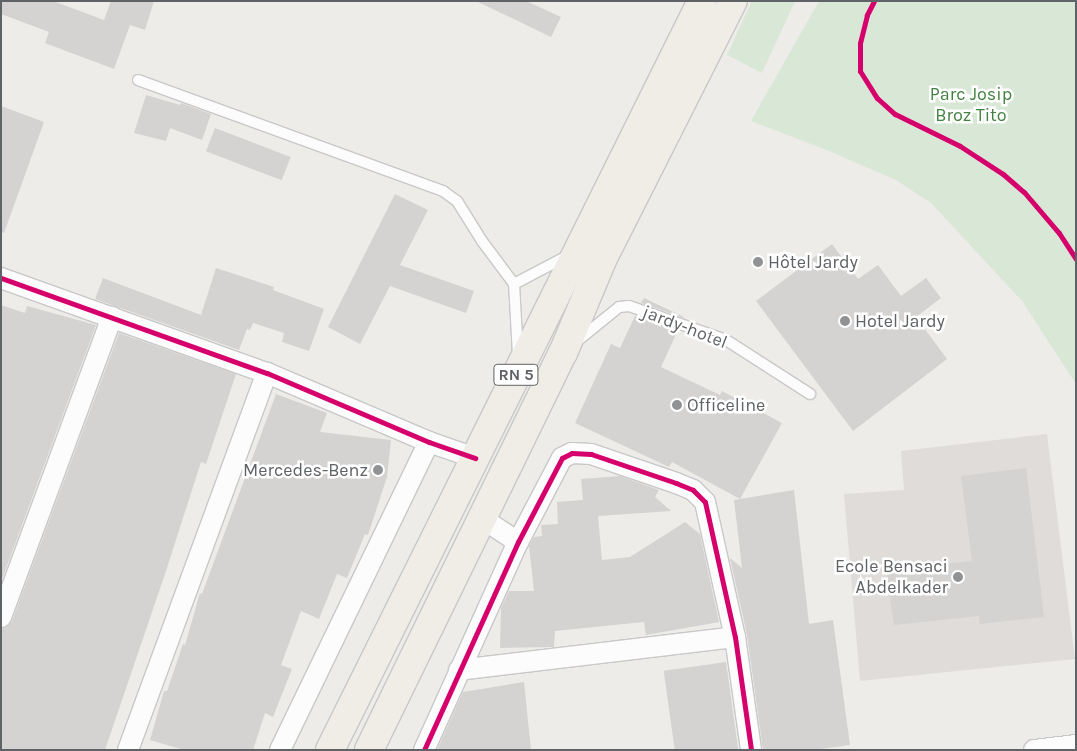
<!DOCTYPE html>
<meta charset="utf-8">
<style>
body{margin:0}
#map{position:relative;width:1077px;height:751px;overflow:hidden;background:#edece9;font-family:Karla,sans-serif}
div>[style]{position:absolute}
.education>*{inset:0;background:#dfdcd9}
.green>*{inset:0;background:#d9e7d6}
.building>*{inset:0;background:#d4d3d2;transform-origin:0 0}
.roads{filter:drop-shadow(1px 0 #c8c8c8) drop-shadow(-1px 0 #c8c8c8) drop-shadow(0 1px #c8c8c8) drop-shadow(0 -1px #c8c8c8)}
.service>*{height:10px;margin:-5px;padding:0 5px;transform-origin:5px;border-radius:5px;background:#fcfcfc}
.minor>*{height:20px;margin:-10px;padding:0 10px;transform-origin:10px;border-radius:10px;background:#fcfcfc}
.trunk>*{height:28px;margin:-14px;padding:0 14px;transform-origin:14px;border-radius:14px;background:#f0ede7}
.cycleway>*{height:5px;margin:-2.5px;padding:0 2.5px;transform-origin:2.5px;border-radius:2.5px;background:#d6006c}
.dots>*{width:14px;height:14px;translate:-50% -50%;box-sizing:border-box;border:2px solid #fff;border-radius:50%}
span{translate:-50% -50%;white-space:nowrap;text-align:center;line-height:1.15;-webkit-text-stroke:5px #fff;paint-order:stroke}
.shield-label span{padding:1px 4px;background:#fff;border:1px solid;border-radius:4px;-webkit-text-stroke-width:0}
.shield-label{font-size:16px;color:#5f6266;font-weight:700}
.park-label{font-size:18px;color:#438241}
.poi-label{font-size:18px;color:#5f6266}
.left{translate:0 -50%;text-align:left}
.right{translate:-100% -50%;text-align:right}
.street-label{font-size:18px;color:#5f6266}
.frame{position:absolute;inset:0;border:2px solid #5f6266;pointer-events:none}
</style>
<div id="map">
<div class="education">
<i style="clip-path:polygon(1047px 434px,1075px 659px,860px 681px,844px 494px,904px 490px,901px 451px)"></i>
</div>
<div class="green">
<i style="clip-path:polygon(752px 1px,795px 1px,762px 73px,727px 55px)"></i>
<i style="clip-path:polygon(819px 1px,1076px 1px,1076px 384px,1022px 301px,931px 203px,896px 180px,824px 149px,751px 121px)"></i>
</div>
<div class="building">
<i style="clip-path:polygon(1px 1px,53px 1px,104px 20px,111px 1px,154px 1px,145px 30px,130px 25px,114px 69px,45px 43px,49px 32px,1px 14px)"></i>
<i style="clip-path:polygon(476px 1px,526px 1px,561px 17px,551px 37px)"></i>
<i style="clip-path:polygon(146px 95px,180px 105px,181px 103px,211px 114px,202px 140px,170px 128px,166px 141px,134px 133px)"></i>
<i style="clip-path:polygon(1px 106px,44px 122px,4px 233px,1px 232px)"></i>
<i style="left:215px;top:128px;width:81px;height:25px;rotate:21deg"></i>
<i style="clip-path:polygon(395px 194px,428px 210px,400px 265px,474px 291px,466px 313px,390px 286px,360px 344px,328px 327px)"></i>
<i style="clip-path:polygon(832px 244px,858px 279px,878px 265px,901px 296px,926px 278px,941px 298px,916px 317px,947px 359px,853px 431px,756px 301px)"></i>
<i style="clip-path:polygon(216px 268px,274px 287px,273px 290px,324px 309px,309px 351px,282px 342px,284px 333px,253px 323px,250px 330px,247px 329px,239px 350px,95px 299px,103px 278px,201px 315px)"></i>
<i style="clip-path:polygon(644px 298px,684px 317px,684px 318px,641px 303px)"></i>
<i style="clip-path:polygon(1px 305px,25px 313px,27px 306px,96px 325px,1px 582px)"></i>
<i style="clip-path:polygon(635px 316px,678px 330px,661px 367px,720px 395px,722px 391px,782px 423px,740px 499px,672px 462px,669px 467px,575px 423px,611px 344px,620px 348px)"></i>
<i style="clip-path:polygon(119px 333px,236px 374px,206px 464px,201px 462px,166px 571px,105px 750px,1px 750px,1px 629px,8px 626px,12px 621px)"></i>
<i style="clip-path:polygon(276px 394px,327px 413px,320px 432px,391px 440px,387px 477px,368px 535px,365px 534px,347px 578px,337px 574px,319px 619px,301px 611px,281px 665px,292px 669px,273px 717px,265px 713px,253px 750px,184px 750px,150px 740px,164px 691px,167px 691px,183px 644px,185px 645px,200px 593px,202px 594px)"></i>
<i style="clip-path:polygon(1026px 468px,1044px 617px,980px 624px,979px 616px,894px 625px,886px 570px,972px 561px,961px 476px)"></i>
<i style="clip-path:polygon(620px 476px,659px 490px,655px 497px,671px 511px,598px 516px,602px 560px,630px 557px,685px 522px,700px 534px,719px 622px,646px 635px,644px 622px,555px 631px,554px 647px,500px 648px,501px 608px,509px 591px,534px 591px,529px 546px,534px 537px,542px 536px,541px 525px,558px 524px,557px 502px,583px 500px,581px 479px)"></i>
<i style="clip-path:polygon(794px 490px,809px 624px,833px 620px,850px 745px,813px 750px,763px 750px,747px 635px,730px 558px,742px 568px,734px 500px)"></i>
<i style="left:726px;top:662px;width:89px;height:63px;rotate:82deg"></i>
<i style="clip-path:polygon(524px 682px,531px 750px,437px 750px,463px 692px)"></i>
</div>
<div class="roads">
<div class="service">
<i style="left:138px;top:80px;width:325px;rotate:20deg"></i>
<i style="left:443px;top:191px;width:17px;rotate:36deg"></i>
<i style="left:457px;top:201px;width:47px;rotate:58deg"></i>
<i style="left:482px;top:241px;width:54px;rotate:53.3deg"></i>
<i style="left:577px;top:341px;width:54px;rotate:-39deg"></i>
<i style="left:619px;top:307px;width:10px;rotate:-6deg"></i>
<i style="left:629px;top:306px;width:103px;rotate:19.3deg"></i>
<i style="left:726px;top:340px;width:100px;rotate:32.7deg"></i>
<i style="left:518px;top:355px;width:71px;rotate:-93.2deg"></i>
<i style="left:514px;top:284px;width:62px;rotate:-27.8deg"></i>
</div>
<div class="minor">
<i style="left:1px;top:278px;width:282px;rotate:19.7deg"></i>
<i style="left:267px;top:373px;width:176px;rotate:23.1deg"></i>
<i style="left:429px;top:442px;width:49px;rotate:19.2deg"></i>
<i style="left:483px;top:519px;width:42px;rotate:33.3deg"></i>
<i style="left:1px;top:617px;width:320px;rotate:-69.7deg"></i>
<i style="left:459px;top:670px;width:278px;rotate:-6.8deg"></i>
<i style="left:128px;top:750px;width:402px;rotate:-69.8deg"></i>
<i style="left:280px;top:750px;width:342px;rotate:-64.2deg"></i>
<i style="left:424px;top:750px;width:228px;rotate:-65.7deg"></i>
<i style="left:518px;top:542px;width:95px;rotate:-62.4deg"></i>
<i style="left:562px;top:458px;width:11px;rotate:-27deg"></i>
<i style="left:572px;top:453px;width:19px;rotate:3deg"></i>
<i style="left:591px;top:454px;width:90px;rotate:18.8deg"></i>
<i style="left:676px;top:483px;width:18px;rotate:22deg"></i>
<i style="left:693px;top:490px;width:17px;rotate:45deg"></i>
<i style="left:705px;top:502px;width:138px;rotate:77.5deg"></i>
<i style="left:735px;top:637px;width:114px;rotate:81.9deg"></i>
<i style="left:1034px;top:750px;width:42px;rotate:-6.8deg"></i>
</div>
<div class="trunk">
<i style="left:330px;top:750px;width:836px;rotate:-63.59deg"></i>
<i style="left:369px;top:750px;width:442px;rotate:-64deg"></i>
<i style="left:563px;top:353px;width:103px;rotate:-67.2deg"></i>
<i style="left:603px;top:258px;width:288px;rotate:-63.2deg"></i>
</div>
</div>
<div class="cycleway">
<i style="left:874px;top:1px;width:16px;rotate:117deg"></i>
<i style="left:867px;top:15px;width:29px;rotate:104deg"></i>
<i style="left:860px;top:43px;width:28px;rotate:90deg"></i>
<i style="left:860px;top:71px;width:32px;rotate:58deg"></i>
<i style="left:877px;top:98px;width:24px;rotate:42deg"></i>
<i style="left:895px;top:114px;width:72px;rotate:26.2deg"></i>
<i style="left:960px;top:146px;width:51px;rotate:33.1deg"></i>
<i style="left:1003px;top:174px;width:28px;rotate:41deg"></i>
<i style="left:1024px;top:192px;width:54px;rotate:49.5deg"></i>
<i style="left:1059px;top:233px;width:31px;rotate:57deg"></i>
<i style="left:1px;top:278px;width:282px;rotate:19.7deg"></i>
<i style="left:267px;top:373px;width:176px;rotate:23.1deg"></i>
<i style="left:429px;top:442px;width:49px;rotate:19.2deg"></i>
<i style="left:424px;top:750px;width:228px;rotate:-65.7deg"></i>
<i style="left:518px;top:542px;width:95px;rotate:-62.4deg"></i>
<i style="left:562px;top:458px;width:11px;rotate:-27deg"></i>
<i style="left:572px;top:453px;width:19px;rotate:3deg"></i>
<i style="left:591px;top:454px;width:90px;rotate:18.8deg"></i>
<i style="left:676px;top:483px;width:18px;rotate:22deg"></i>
<i style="left:693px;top:490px;width:17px;rotate:45deg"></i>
<i style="left:705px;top:502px;width:138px;rotate:77.5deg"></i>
<i style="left:735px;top:637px;width:114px;rotate:81.9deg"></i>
</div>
<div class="dots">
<i style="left:758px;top:262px;background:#919294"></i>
<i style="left:845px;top:321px;background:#919294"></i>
<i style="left:677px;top:405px;background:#919294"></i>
<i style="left:378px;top:470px;background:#919294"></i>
<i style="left:958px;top:577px;background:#919294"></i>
</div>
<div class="shield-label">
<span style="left:516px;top:375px">RN 5</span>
</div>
<div class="park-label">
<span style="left:971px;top:105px">Parc Josip<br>Broz Tito</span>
</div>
<div class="poi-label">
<span class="left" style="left:768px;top:262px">Hôtel Jardy</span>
<span class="left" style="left:855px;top:321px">Hotel Jardy</span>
<span class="left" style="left:687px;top:405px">Officeline</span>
<span class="right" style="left:368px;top:470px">Mercedes-Benz</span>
<span class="right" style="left:948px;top:577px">Ecole Bensaci<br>Abdelkader</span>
</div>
<div class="street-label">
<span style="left:685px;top:327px;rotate:21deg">jardy-hotel</span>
</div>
<div class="frame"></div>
</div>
